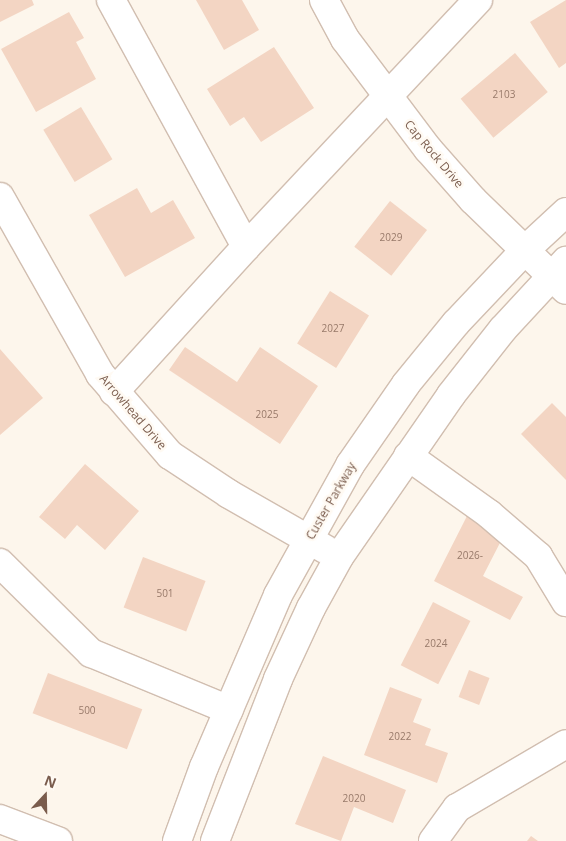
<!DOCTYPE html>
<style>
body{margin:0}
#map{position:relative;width:566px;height:841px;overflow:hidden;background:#fdf6ec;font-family:"Open Sans",sans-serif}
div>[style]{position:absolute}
.building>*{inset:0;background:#f3d5c3;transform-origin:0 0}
.roads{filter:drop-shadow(1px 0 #d1beb0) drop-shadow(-1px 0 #d1beb0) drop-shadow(0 1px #d1beb0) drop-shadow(0 -1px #d1beb0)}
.minor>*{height:28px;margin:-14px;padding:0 14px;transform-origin:14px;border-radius:14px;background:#fff}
span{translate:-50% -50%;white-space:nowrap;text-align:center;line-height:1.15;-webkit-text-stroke:5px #fffaf3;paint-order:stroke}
.number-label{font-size:10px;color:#987a6a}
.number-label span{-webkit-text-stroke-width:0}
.street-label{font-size:12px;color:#7a5c4d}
.north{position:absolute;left:20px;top:771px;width:50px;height:50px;-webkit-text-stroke:4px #fffaf3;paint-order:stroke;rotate:21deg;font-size:14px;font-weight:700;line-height:20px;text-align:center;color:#7a5c4d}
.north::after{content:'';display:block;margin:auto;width:18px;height:22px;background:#7a5c4d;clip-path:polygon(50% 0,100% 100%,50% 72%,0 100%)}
</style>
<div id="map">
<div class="building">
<i style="clip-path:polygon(0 0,32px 0,34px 5px,0 22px)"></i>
<i style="clip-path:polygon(196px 0,242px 0,259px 30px,224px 50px)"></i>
<i style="clip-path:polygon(566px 0,566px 63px,559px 68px,530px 22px)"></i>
<i style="clip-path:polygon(69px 12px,84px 38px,76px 42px,96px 79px,36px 112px,1px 49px)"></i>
<i style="clip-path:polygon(274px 47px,314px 108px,261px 142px,244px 117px,230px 126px,207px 89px)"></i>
<i style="left:515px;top:53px;width:51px;height:71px;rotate:50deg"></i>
<i style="left:81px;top:107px;width:61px;height:44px;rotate:59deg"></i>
<i style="clip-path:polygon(137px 188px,151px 213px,173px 200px,195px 238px,125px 277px,89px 215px)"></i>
<i style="left:390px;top:201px;width:47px;height:58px;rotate:38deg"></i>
<i style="left:330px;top:291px;width:46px;height:62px;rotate:32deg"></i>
<i style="clip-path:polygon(185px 347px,237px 382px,260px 347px,318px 386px,280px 444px,169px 370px)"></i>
<i style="clip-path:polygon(0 349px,43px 398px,0 435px)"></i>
<i style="clip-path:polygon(552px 403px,566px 417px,566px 480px,521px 434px)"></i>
<i style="clip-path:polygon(85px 464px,139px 511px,105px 550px,77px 525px,65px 539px,39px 517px)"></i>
<i style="clip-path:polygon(467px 516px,504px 535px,483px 576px,523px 597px,510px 620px,434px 581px)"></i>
<i style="left:143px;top:557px;width:67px;height:54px;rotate:21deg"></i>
<i style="left:433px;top:602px;width:42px;height:71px;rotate:27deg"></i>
<i style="left:469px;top:670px;width:22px;height:29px;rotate:21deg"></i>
<i style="left:48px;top:673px;width:101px;height:43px;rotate:21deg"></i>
<i style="clip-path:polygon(390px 687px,422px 699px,413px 722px,431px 729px,425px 745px,448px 753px,437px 783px,364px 755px)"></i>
<i style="clip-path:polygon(323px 756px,406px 790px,393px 823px,354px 807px,341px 841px,295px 824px)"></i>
<i style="clip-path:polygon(531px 836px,538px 841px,527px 841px)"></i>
</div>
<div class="roads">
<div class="minor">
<i style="left:111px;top:0;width:281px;rotate:61.3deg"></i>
<i style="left:324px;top:0;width:44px;rotate:61.7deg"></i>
<i style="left:345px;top:39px;width:138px;rotate:53deg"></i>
<i style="left:428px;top:149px;width:68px;rotate:48.6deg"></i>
<i style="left:473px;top:200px;width:129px;rotate:44.1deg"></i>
<i style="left:0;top:197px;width:203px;rotate:60.5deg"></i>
<i style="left:100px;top:374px;width:107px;rotate:49.2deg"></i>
<i style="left:170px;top:455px;width:71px;rotate:33.5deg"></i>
<i style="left:229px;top:494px;width:111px;rotate:29.8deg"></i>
<i style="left:114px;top:392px;width:196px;rotate:-47.7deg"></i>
<i style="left:246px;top:247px;width:339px;rotate:-46.8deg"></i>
<i style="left:408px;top:456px;width:100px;rotate:35.6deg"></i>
<i style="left:489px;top:514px;width:65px;rotate:40.6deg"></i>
<i style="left:538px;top:556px;width:54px;rotate:58.7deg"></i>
<i style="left:0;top:563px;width:128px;rotate:44.7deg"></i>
<i style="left:91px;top:653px;width:149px;rotate:22.4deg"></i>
<i style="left:0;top:819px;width:62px;rotate:20.8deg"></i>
<i style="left:177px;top:841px;width:79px;rotate:-70deg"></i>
<i style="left:204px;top:767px;width:187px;rotate:-66.7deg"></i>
<i style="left:278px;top:595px;width:149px;rotate:-61deg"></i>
<i style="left:350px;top:465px;width:98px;rotate:-55.3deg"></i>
<i style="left:406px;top:384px;width:79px;rotate:-50.7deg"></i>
<i style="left:456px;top:323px;width:100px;rotate:-46.6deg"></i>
<i style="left:525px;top:250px;width:56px;rotate:-42.8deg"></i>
<i style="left:215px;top:841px;width:174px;rotate:-68.7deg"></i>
<i style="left:278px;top:679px;width:78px;rotate:-65.1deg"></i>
<i style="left:311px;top:608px;width:58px;rotate:-61.2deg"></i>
<i style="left:339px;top:557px;width:197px;rotate:-55.3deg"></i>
<i style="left:451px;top:395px;width:84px;rotate:-51.8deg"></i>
<i style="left:503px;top:329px;width:93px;rotate:-47.2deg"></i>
<i style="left:433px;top:841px;width:41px;rotate:-54deg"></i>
<i style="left:457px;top:808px;width:126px;rotate:-30.4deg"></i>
</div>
</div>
<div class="number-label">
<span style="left:504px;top:95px">2103</span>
<span style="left:391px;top:238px">2029</span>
<span style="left:333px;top:329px">2027</span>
<span style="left:267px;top:415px">2025</span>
<span style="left:470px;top:556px">2026-</span>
<span style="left:165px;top:594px">501</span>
<span style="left:436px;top:644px">2024</span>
<span style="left:87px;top:711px">500</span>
<span style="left:400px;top:737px">2022</span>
<span style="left:354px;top:799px">2020</span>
</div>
<div class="street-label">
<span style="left:434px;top:154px;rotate:50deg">Cap Rock Drive</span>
<span style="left:133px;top:412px;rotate:49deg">Arrowhead Drive</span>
<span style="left:331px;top:501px;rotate:-60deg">Custer Parkway</span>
</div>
<div class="north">N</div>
</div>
